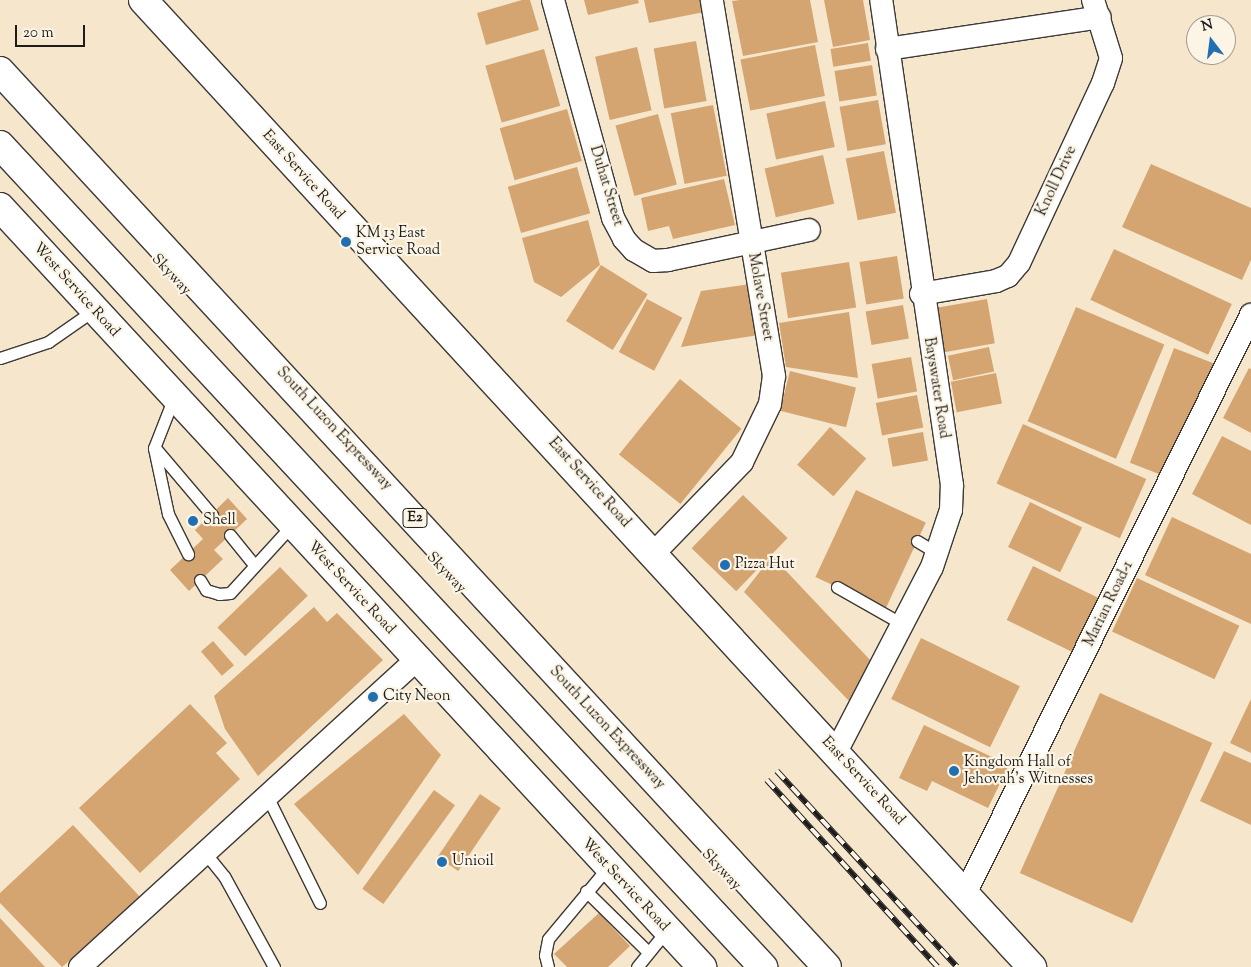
<!DOCTYPE html>
<style>
body{margin:0}
#map{position:relative;width:1251px;height:967px;overflow:hidden;background:#f5e6cc;font-family:"Sorts Mill Goudy",serif}
div>[style]{position:absolute}
.building>*{inset:0;background:#d5a571;transform-origin:0 0}
.roads{filter:drop-shadow(1px 0 #3d3a36) drop-shadow(-1px 0 #3d3a36) drop-shadow(0 1px #3d3a36) drop-shadow(0 -1px #3d3a36)}
.service>*{height:11px;margin:-5.5px;padding:0 5.5px;transform-origin:5.5px;border-radius:5.5px;background:#fff}
.minor>*{height:22px;margin:-11px;padding:0 11px;transform-origin:11px;border-radius:11px;background:#fff}
.secondary>*{height:28px;margin:-14px;padding:0 14px;transform-origin:14px;border-radius:14px;background:#fff}
.motorway>*{height:28px;margin:-14px;padding:0 14px;transform-origin:14px;border-radius:14px;background:#fff}
.rail>*{height:5.5px;margin-top:-2.75px;transform-origin:0;background:repeating-linear-gradient(90deg,#fcf5e5 0 11px,#1c1c1c 0 22px);box-sizing:border-box;border-block:1px solid #1c1c1c}
.dots>*{width:14px;height:14px;translate:-50% -50%;box-sizing:border-box;border:2px solid #fcf5e5;border-radius:50%}
span{translate:-50% -50%;white-space:nowrap;text-align:center;line-height:1.15;-webkit-text-stroke:4.5px #fcf5e5;paint-order:stroke}
.shield-label span{padding:1px 4px;background:#fcf5e5;border:1px solid;border-radius:4px;-webkit-text-stroke-width:0}
.shield-label{font-size:14px;color:#1c1c1c;font-weight:700}
.street-label{font-size:15px;color:#1c1c1c}
.poi-label{font-size:15px;color:#1c1c1c}
.left{translate:0 -50%;text-align:left}
.north{position:absolute;left:1186px;top:15px;width:50px;height:50px;box-sizing:border-box;background:#fcf5e5;border:1px solid #a29e95;border-radius:50%;rotate:345deg;font-size:14px;font-weight:700;line-height:20px;text-align:center;color:#1c1c1c}
.north::after{content:'';display:block;margin:auto;width:18px;height:22px;background:#1f6fb2;clip-path:polygon(50% 0,100% 100%,50% 72%,0 100%)}
.scale{position:absolute;left:15px;top:25px;width:70px;height:22px;box-sizing:border-box;border:2px solid #1c1c1c;border-top:0;padding-left:6px;font-size:15px;line-height:18px;white-space:nowrap;color:#1c1c1c;-webkit-text-stroke:4px #fcf5e5;paint-order:stroke}
</style>
<div id="map">
<div class="building">
<i style="clip-path:polygon(522px 0,530px 0,539px 30px,486px 45px,477px 13px)"></i>
<i style="clip-path:polygon(584px 0,638px 0,639px 3px,588px 15px)"></i>
<i style="clip-path:polygon(644px 0,702px 0,704px 12px,649px 23px)"></i>
<i style="clip-path:polygon(740px 0,810px 0,818px 42px,743px 56px,732px 1px)"></i>
<i style="clip-path:polygon(824px 0,863px 0,870px 40px,833px 47px)"></i>
<i style="left:696px;top:41px;width:61px;height:43px;rotate:80deg"></i>
<i style="left:868px;top:43px;width:18px;height:38px;rotate:81deg"></i>
<i style="left:815px;top:45px;width:52px;height:76px;rotate:79deg"></i>
<i style="left:637px;top:47px;width:65px;height:43px;rotate:77deg"></i>
<i style="left:544px;top:49px;width:59px;height:61px;rotate:74deg"></i>
<i style="left:872px;top:65px;width:31px;height:38px;rotate:81deg"></i>
<i style="left:878px;top:100px;width:45px;height:39px;rotate:80deg"></i>
<i style="left:825px;top:101px;width:47px;height:60px;rotate:78deg"></i>
<i style="left:713px;top:105px;width:72px;height:43px;rotate:79deg"></i>
<i style="left:567px;top:109px;width:54px;height:70px;rotate:74deg"></i>
<i style="left:658px;top:114px;width:73px;height:44px;rotate:75deg"></i>
<i style="left:884px;top:151px;width:63px;height:39px;rotate:79deg"></i>
<i style="left:823px;top:155px;width:50px;height:60px;rotate:77deg"></i>
<i style="clip-path:polygon(1151px 164px,1251px 208px,1251px 260px,1242px 280px,1122px 227px)"></i>
<i style="left:577px;top:167px;width:48px;height:72px;rotate:74deg"></i>
<i style="clip-path:polygon(724px 179px,735px 225px,673px 239px,669px 226px,648px 231px,641px 198px)"></i>
<i style="clip-path:polygon(588px 220px,600px 265px,561px 297px,534px 282px,522px 238px)"></i>
<i style="left:1114px;top:249px;width:130px;height:56px;rotate:25deg"></i>
<i style="left:897px;top:256px;width:43px;height:38px;rotate:81deg"></i>
<i style="left:849px;top:262px;width:46px;height:69px;rotate:81deg"></i>
<i style="left:601px;top:265px;width:55px;height:66px;rotate:32deg"></i>
<i style="clip-path:polygon(751px 284px,759px 335px,681px 347px,701px 291px)"></i>
<i style="left:647px;top:299px;width:40px;height:60px;rotate:28deg"></i>
<i style="left:987px;top:299px;width:45px;height:51px;rotate:80deg"></i>
<i style="left:903px;top:305px;width:34px;height:38px;rotate:80deg"></i>
<i style="left:1076px;top:307px;width:96px;height:124px;rotate:23deg"></i>
<i style="clip-path:polygon(849px 312px,858px 378px,786px 367px,779px 323px)"></i>
<i style="left:989px;top:347px;width:25px;height:42px;rotate:78deg"></i>
<i style="left:1174px;top:348px;width:45px;height:123px;rotate:21deg"></i>
<i style="left:911px;top:357px;width:35px;height:40px;rotate:80deg"></i>
<i style="clip-path:polygon(1249px 368px,1251px 369px,1251px 433px,1223px 418px)"></i>
<i style="left:790px;top:371px;width:68px;height:41px;rotate:14deg"></i>
<i style="left:996px;top:373px;width:31px;height:46px;rotate:79deg"></i>
<i style="left:680px;top:379px;width:79px;height:97px;rotate:39deg"></i>
<i style="left:917px;top:395px;width:33px;height:42px;rotate:79deg"></i>
<i style="left:1023px;top:424px;width:135px;height:65px;rotate:24deg"></i>
<i style="left:830px;top:427px;width:48px;height:50px;rotate:41deg"></i>
<i style="left:923px;top:432px;width:29px;height:36px;rotate:80deg"></i>
<i style="clip-path:polygon(1222px 436px,1251px 451px,1251px 525px,1192px 494px)"></i>
<i style="left:856px;top:490px;width:77px;height:96px;rotate:25deg"></i>
<i style="left:743px;top:495px;width:62px;height:74px;rotate:44deg"></i>
<i style="clip-path:polygon(228px 498px,247px 519px,214px 550px,223px 559px,189px 591px,170px 570px,203px 539px,195px 530px)"></i>
<i style="left:1030px;top:502px;width:58px;height:50px;rotate:26deg"></i>
<i style="clip-path:polygon(1172px 517px,1251px 554px,1251px 624px,1145px 575px)"></i>
<i style="clip-path:polygon(772px 556px,872px 662px,851px 703px,744px 592px)"></i>
<i style="left:1033px;top:566px;width:77px;height:60px;rotate:26deg"></i>
<i style="left:280px;top:567px;width:40px;height:87px;rotate:46deg"></i>
<i style="left:1137px;top:578px;width:113px;height:59px;rotate:25deg"></i>
<i style="clip-path:polygon(314px 607px,327px 622px,337px 613px,383px 660px,258px 776px,225px 729px,214px 696px)"></i>
<i style="left:921px;top:638px;width:110px;height:68px;rotate:26deg"></i>
<i style="left:213px;top:641px;width:32px;height:16px;rotate:49deg"></i>
<i style="left:1100px;top:693px;width:123px;height:197px;rotate:24deg"></i>
<i style="clip-path:polygon(1251px 699px,1251px 753px,1230px 743px)"></i>
<i style="clip-path:polygon(190px 704px,227px 743px,216px 753px,240px 779px,140px 873px,79px 808px)"></i>
<i style="clip-path:polygon(404px 714px,441px 755px,358px 875px,294px 804px)"></i>
<i style="clip-path:polygon(924px 725px,1009px 765px,988px 808px,932px 781px,927px 791px,899px 778px)"></i>
<i style="clip-path:polygon(1224px 751px,1251px 763px,1251px 825px,1200px 801px)"></i>
<i style="left:434px;top:790px;width:26px;height:122px;rotate:36deg"></i>
<i style="left:480px;top:794px;width:25px;height:76px;rotate:34deg"></i>
<i style="clip-path:polygon(73px 825px,142px 899px,62px 967px,0 903px,0 893px)"></i>
<i style="clip-path:polygon(599px 913px,630px 946px,608px 967px,567px 967px,554px 954px)"></i>
<i style="clip-path:polygon(0 918px,45px 967px,0 967px)"></i>
</div>
<div class="roads">
<div class="service">
<i style="left:0;top:358px;width:51px;rotate:-18.4deg"></i>
<i style="left:48px;top:342px;width:56px;rotate:-34.8deg"></i>
<i style="left:174px;top:397px;width:55px;rotate:111.4deg"></i>
<i style="left:154px;top:448px;width:67px;rotate:78deg"></i>
<i style="left:168px;top:514px;width:45px;rotate:63.4deg"></i>
<i style="left:156px;top:449px;width:87px;rotate:49.7deg"></i>
<i style="left:230px;top:535px;width:36px;rotate:51deg"></i>
<i style="left:917px;top:541px;width:23px;rotate:31deg"></i>
<i style="left:200px;top:580px;width:12px;rotate:59deg"></i>
<i style="left:206px;top:590px;width:14px;rotate:17deg"></i>
<i style="left:219px;top:594px;width:11px;rotate:-5deg"></i>
<i style="left:230px;top:593px;width:92px;rotate:-47.6deg"></i>
<i style="left:837px;top:587px;width:75px;rotate:29.6deg"></i>
<i style="left:268px;top:798px;width:117px;rotate:63.7deg"></i>
<i style="left:206px;top:854px;width:28px;rotate:51deg"></i>
<i style="left:224px;top:876px;width:104px;rotate:61.2deg"></i>
<i style="left:586px;top:891px;width:87px;rotate:44.5deg"></i>
<i style="left:548px;top:967px;width:12px;rotate:-104deg"></i>
<i style="left:545px;top:955px;width:16px;rotate:-79deg"></i>
<i style="left:548px;top:939px;width:94px;rotate:-50.2deg"></i>
<i style="left:637px;top:967px;width:48px;rotate:-51deg"></i>
</div>
<div class="minor">
<i style="left:553px;top:0;width:226px;rotate:74.6deg"></i>
<i style="left:613px;top:218px;width:24px;rotate:62deg"></i>
<i style="left:624px;top:239px;width:15px;rotate:48deg"></i>
<i style="left:634px;top:250px;width:22px;rotate:30deg"></i>
<i style="left:653px;top:261px;width:15px;rotate:-4deg"></i>
<i style="left:668px;top:260px;width:144px;rotate:-12deg"></i>
<i style="left:887px;top:49px;width:215px;rotate:-8.5deg"></i>
<i style="left:921px;top:294px;width:76px;rotate:-9.8deg"></i>
<i style="left:996px;top:281px;width:13px;rotate:-23deg"></i>
<i style="left:1008px;top:276px;width:17px;rotate:-50deg"></i>
<i style="left:1019px;top:263px;width:199px;rotate:-65deg"></i>
<i style="left:1103px;top:83px;width:26px;rotate:-72deg"></i>
<i style="left:1111px;top:58px;width:61px;rotate:-107.2deg"></i>
<i style="left:653px;top:554px;width:128px;rotate:-45.9deg"></i>
<i style="left:742px;top:462px;width:64px;rotate:-64.2deg"></i>
<i style="left:770px;top:404px;width:28px;rotate:-82deg"></i>
<i style="left:774px;top:376px;width:381px;rotate:-99.4deg"></i>
<i style="left:836px;top:752px;width:208px;rotate:-62.6deg"></i>
<i style="left:932px;top:567px;width:60px;rotate:-71.6deg"></i>
<i style="left:951px;top:510px;width:25px;rotate:-88deg"></i>
<i style="left:952px;top:485px;width:490px;rotate:-98.3deg"></i>
<i style="left:966px;top:892px;width:644px;rotate:-63.71deg"></i>
<i style="left:80px;top:967px;width:457px;rotate:-42.4deg"></i>
</div>
<div class="secondary">
<i style="left:143px;top:0;width:1314px;rotate:47.41deg"></i>
<i style="left:0;top:207px;width:1035px;rotate:47.27deg"></i>
</div>
<div class="motorway">
<i style="left:0;top:71px;width:1219px;rotate:47.29deg"></i>
<i style="left:0;top:145px;width:1122px;rotate:47.13deg"></i>
</div>
</div>
<div class="rail">
<i style="left:777px;top:771px;width:266px;rotate:47.4deg"></i>
<i style="left:767px;top:780px;width:253px;rotate:47.6deg"></i>
</div>
<div class="dots">
<i style="left:346px;top:242px;background:#1f6fb2"></i>
<i style="left:193px;top:521px;background:#1f6fb2"></i>
<i style="left:725px;top:565px;background:#1f6fb2"></i>
<i style="left:373px;top:697px;background:#1f6fb2"></i>
<i style="left:954px;top:771px;background:#1f6fb2"></i>
<i style="left:442px;top:862px;background:#1f6fb2"></i>
</div>
<div class="shield-label">
<span style="left:415px;top:518px">E2</span>
</div>
<div class="street-label">
<span style="left:303px;top:175px;rotate:48deg">East Service Road</span>
<span style="left:1057px;top:181px;rotate:-65deg">Knoll Drive</span>
<span style="left:606px;top:186px;rotate:73deg">Duhat Street</span>
<span style="left:171px;top:275px;rotate:47deg">Skyway</span>
<span style="left:76px;top:290px;rotate:48deg">West Service Road</span>
<span style="left:760px;top:297px;rotate:80deg">Molave Street</span>
<span style="left:936px;top:388px;rotate:81deg">Bayswater Road</span>
<span style="left:334px;top:429px;rotate:47deg">South Luzon Expressway</span>
<span style="left:589px;top:483px;rotate:48deg">East Service Road</span>
<span style="left:446px;top:573px;rotate:47deg">Skyway</span>
<span style="left:351px;top:588px;rotate:47deg">West Service Road</span>
<span style="left:1109px;top:604px;rotate:-64deg">Marian Road-1</span>
<span style="left:607px;top:728px;rotate:47deg">South Luzon Expressway</span>
<span style="left:863px;top:781px;rotate:47deg">East Service Road</span>
<span style="left:721px;top:870px;rotate:47deg">Skyway</span>
<span style="left:625px;top:885px;rotate:47deg">West Service Road</span>
</div>
<div class="poi-label">
<span class="left" style="left:356px;top:242px">KM 13 East<br>Service Road</span>
<span class="left" style="left:203px;top:521px">Shell</span>
<span class="left" style="left:735px;top:565px">Pizza Hut</span>
<span class="left" style="left:383px;top:697px">City Neon</span>
<span class="left" style="left:964px;top:771px">Kingdom Hall of<br>Jehovah's Witnesses</span>
<span class="left" style="left:452px;top:862px">Unioil</span>
</div>
<div class="north">N</div>
<div class="scale">20 m</div>
</div>
